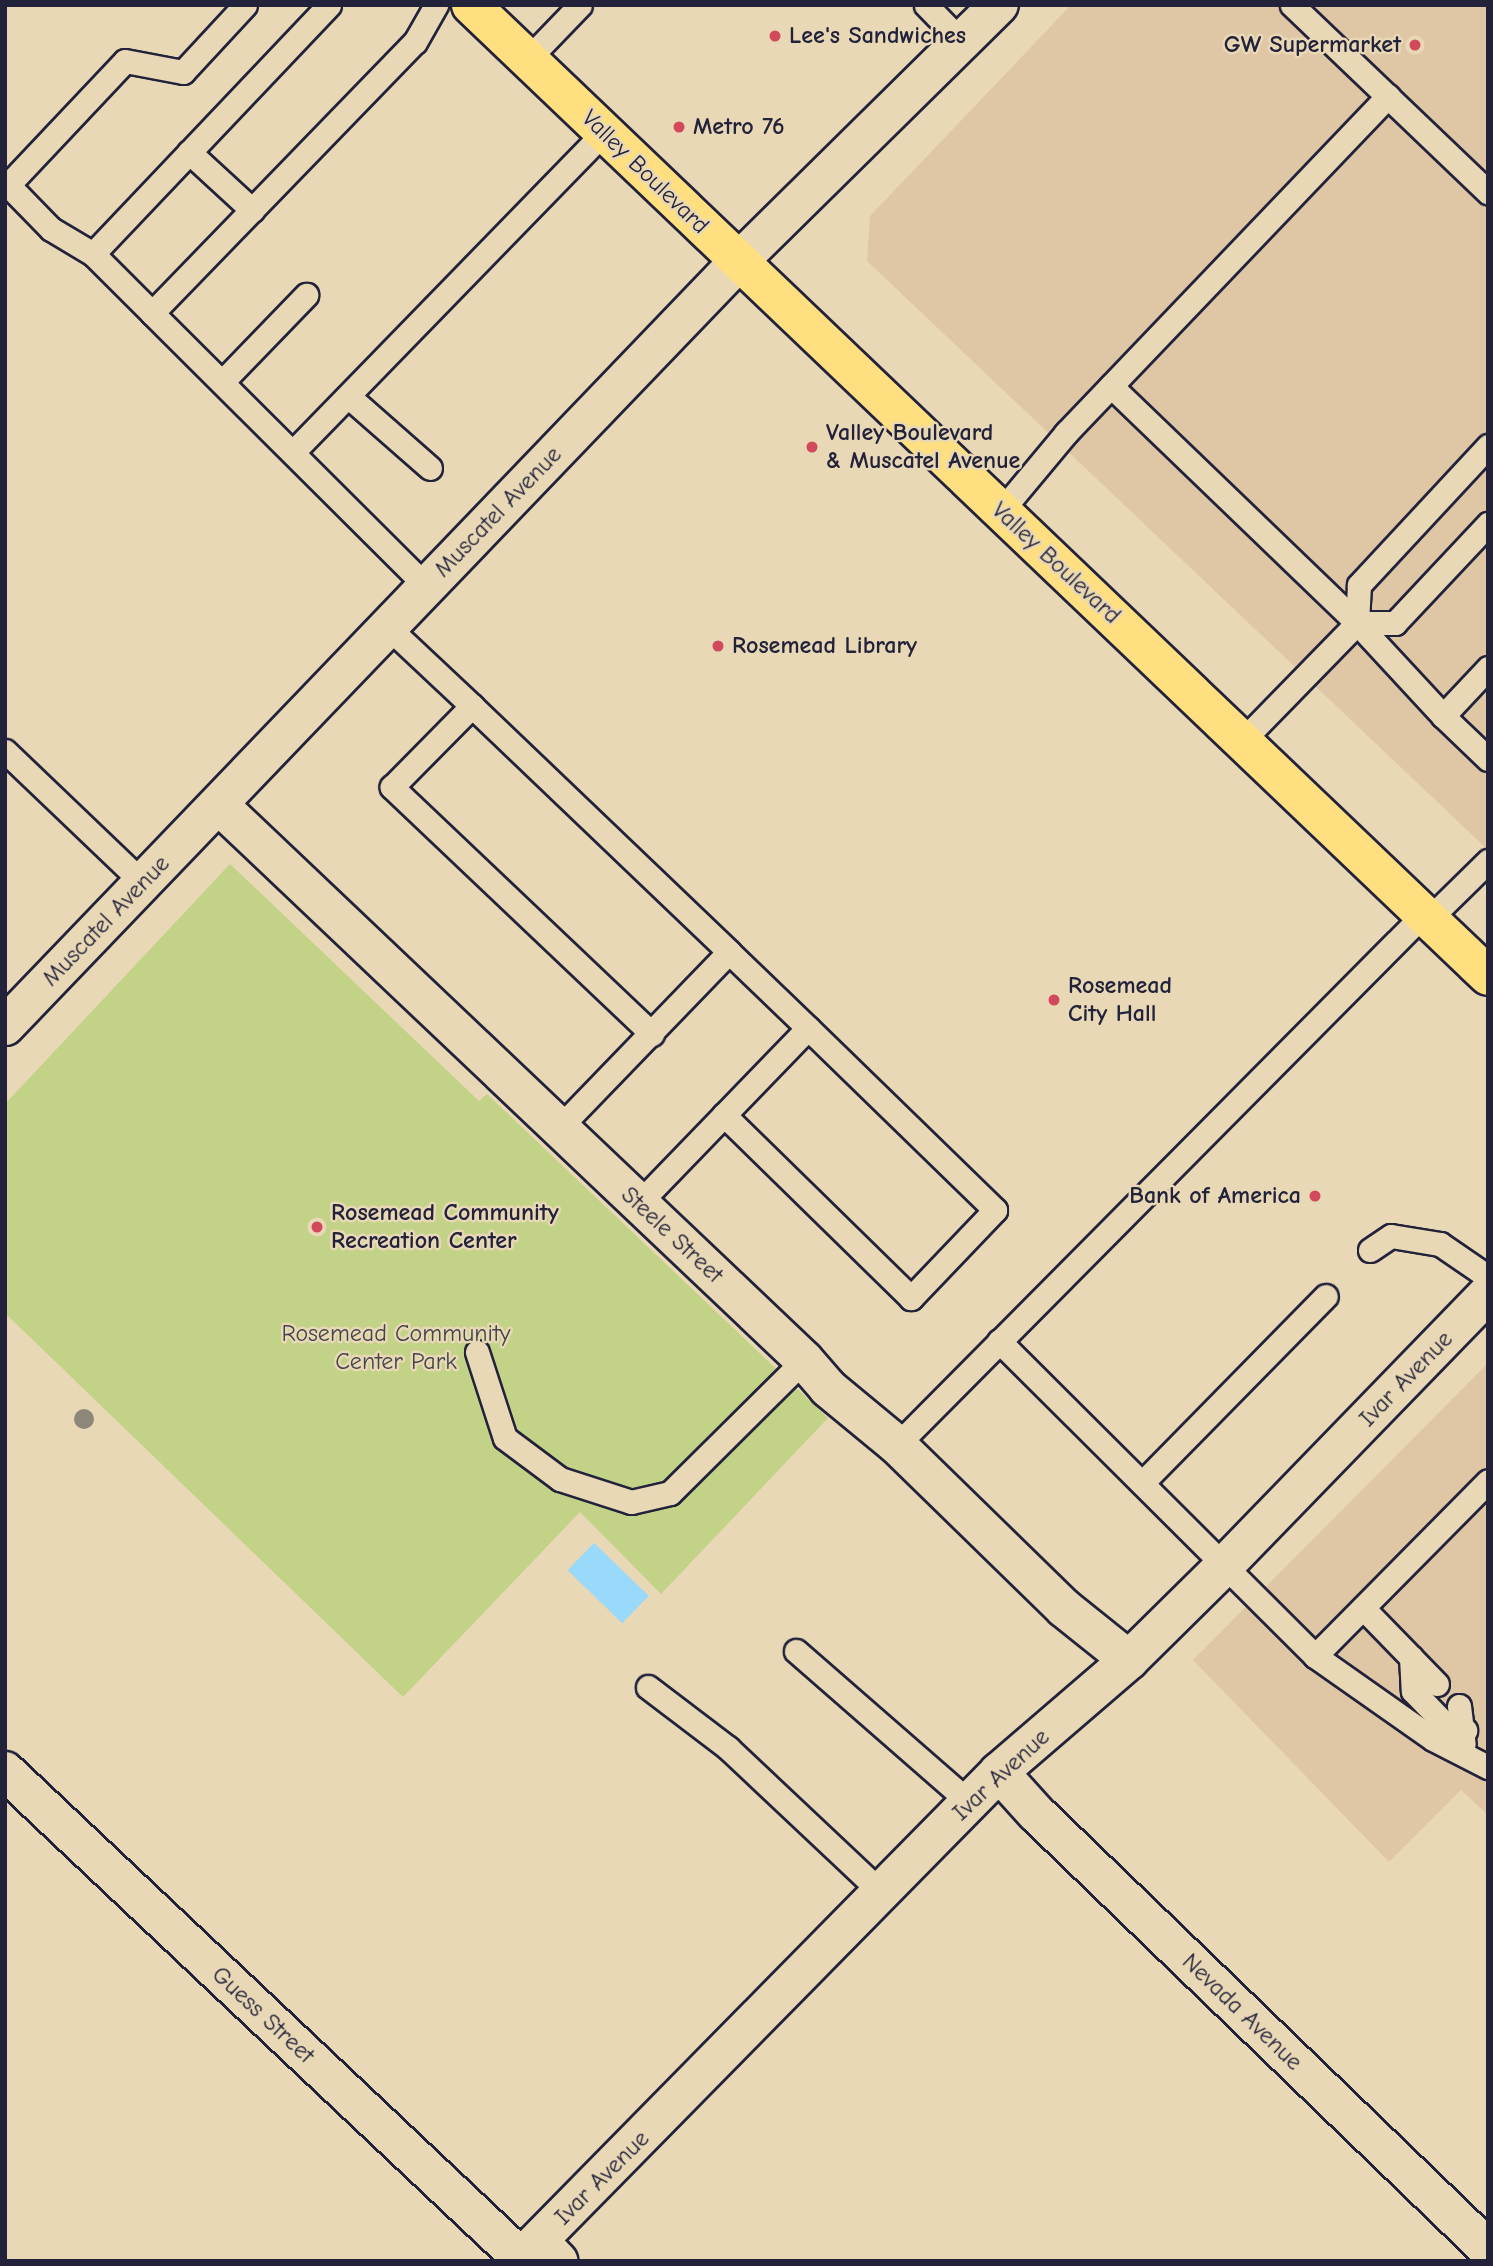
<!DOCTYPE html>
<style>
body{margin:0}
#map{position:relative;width:1493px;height:2266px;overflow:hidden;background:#e9d8b5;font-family:"Comic Neue",sans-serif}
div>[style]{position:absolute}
.built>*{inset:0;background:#dfc7a6}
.green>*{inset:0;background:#c2d287}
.water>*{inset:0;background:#99d9fa;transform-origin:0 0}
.roads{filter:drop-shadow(2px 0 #22223b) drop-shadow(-2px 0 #22223b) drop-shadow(0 2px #22223b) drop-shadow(0 -2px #22223b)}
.service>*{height:23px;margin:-11.5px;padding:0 11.5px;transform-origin:11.5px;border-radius:11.5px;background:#e9d8b5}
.minor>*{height:38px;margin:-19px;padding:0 19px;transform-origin:19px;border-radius:19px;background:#e9d8b5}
.tertiary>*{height:38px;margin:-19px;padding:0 19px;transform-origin:19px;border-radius:19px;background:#e9d8b5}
.primary>*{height:38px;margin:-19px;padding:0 19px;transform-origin:19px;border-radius:19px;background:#ffdf80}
.trees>*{width:20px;height:20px;margin:-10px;border-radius:50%;background:#8d877a}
.dots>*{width:19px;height:19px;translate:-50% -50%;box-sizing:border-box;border:4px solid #e9d8b5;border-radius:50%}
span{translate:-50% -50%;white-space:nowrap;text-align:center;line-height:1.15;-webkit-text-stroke:5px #e9d8b5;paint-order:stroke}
.poi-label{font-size:24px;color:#22223b;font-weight:700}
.left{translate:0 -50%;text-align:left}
.right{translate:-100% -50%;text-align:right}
.street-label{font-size:24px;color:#22223b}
.park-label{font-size:24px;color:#42454a}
.frame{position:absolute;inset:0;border:7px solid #22223b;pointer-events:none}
</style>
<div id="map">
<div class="built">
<i style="clip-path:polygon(1071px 5px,1488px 5px,1488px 850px,867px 261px,870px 216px)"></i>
<i style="clip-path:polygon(1488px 1363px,1488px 1815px,1461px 1790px,1389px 1862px,1193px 1660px)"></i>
</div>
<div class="green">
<i style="clip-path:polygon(230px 864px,479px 1101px,487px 1094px,828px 1418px,661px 1594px,580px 1512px,403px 1697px,5px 1313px,5px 1104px)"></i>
</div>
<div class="water">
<i style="left:594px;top:1543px;width:76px;height:38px;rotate:44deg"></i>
</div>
<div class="roads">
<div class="service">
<i style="left:329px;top:5px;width:343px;rotate:133.5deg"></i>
<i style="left:93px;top:254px;width:83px;rotate:45deg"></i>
<i style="left:152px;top:313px;width:378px;rotate:-45.9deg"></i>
<i style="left:415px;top:42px;width:43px;rotate:-60.4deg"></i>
<i style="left:926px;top:5px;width:53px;rotate:45.8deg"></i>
<i style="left:1292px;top:5px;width:271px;rotate:43.7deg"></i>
<i style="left:527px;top:60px;width:76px;rotate:-46.1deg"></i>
<i style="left:189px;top:152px;width:86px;rotate:42.6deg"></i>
<i style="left:93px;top:254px;width:49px;rotate:-149.2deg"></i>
<i style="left:51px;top:229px;width:62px;rotate:-134.3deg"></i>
<i style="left:8px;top:185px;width:170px;rotate:-46.7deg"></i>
<i style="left:125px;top:61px;width:59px;rotate:10.7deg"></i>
<i style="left:183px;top:72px;width:91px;rotate:-47.2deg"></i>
<i style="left:152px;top:313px;width:388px;rotate:44.9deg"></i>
<i style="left:223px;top:381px;width:120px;rotate:-46deg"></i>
<i style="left:1111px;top:386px;width:342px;rotate:43.9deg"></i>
<i style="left:1357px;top:623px;width:127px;rotate:47.2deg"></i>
<i style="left:348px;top:396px;width:109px;rotate:41.3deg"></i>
<i style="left:294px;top:451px;width:445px;rotate:-45.8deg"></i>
<i style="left:1001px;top:511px;width:102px;rotate:-50.2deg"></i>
<i style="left:1066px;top:433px;width:466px;rotate:-46.3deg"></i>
<i style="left:1357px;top:623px;width:38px"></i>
<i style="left:1395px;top:623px;width:136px;rotate:-46.8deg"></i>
<i style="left:389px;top:628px;width:114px;rotate:43.2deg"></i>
<i style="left:1488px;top:668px;width:66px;rotate:133.2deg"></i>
<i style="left:1443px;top:716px;width:62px;rotate:43.7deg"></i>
<i style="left:1243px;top:740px;width:163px;rotate:-45.7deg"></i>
<i style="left:1357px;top:623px;width:38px;rotate:-87deg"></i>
<i style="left:1359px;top:585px;width:190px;rotate:-47.1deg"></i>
<i style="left:5px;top:751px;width:190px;rotate:43.7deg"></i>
<i style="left:1429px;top:919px;width:83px;rotate:-44.5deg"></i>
<i style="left:652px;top:1034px;width:359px;rotate:-136.5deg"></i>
<i style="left:392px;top:787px;width:114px;rotate:-45.4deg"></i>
<i style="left:472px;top:706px;width:356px;rotate:43.7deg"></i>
<i style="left:558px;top:1129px;width:246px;rotate:-46deg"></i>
<i style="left:729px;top:952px;width:110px;rotate:43.9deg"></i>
<i style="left:639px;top:1203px;width:243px;rotate:-46deg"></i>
<i style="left:808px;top:1028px;width:261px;rotate:44.2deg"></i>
<i style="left:995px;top:1210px;width:122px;rotate:133.7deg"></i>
<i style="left:911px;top:1298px;width:262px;rotate:-135.6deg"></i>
<i style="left:1370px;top:1250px;width:25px;rotate:-34deg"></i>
<i style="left:1391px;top:1236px;width:50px;rotate:9.3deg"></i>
<i style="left:1440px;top:1244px;width:58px;rotate:34.5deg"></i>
<i style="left:999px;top:1341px;width:446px;rotate:44.9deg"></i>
<i style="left:1315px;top:1656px;width:246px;rotate:-45.3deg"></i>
<i style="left:477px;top:1352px;width:90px;rotate:72deg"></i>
<i style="left:505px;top:1438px;width:69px;rotate:36.7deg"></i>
<i style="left:560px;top:1479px;width:75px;rotate:17.9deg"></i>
<i style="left:631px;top:1502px;width:40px;rotate:-13deg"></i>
<i style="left:670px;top:1493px;width:189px;rotate:-44.8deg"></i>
<i style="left:897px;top:1445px;width:747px;rotate:-45.22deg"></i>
<i style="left:1142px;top:1483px;width:262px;rotate:-45.5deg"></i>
<i style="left:1363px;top:1608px;width:106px;rotate:45.8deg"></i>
<i style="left:796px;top:1651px;width:230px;rotate:41.1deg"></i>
<i style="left:1315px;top:1656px;width:144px;rotate:35.1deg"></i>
<i style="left:1433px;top:1739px;width:62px;rotate:27deg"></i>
<i style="left:1411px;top:1657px;width:34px;rotate:87deg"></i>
<i style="left:1413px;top:1691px;width:47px;rotate:45.9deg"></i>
<i style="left:1446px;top:1725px;width:20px;rotate:15deg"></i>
<i style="left:648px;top:1687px;width:101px;rotate:37.3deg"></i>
<i style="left:728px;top:1748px;width:213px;rotate:43.3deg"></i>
<i style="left:1459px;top:1706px;width:38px;rotate:83deg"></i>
</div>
<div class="minor">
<i style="left:219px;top:805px;width:806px;rotate:43.49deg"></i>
<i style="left:804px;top:1360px;width:37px;rotate:49deg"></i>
<i style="left:828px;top:1388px;width:89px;rotate:39.6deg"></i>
<i style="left:897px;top:1445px;width:233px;rotate:44.3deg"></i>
<i style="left:1064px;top:1608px;width:83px;rotate:38.7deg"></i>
<i style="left:5px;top:1771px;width:710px;rotate:43.34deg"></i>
<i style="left:999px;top:1772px;width:55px;rotate:47.9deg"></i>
<i style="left:1036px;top:1813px;width:628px;rotate:43.97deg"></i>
<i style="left:539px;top:2241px;width:28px;rotate:46deg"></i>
</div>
<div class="tertiary">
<i style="left:5px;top:1026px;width:1060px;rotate:-46.18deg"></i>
<i style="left:739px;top:261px;width:365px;rotate:-44.6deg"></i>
<i style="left:518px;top:2261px;width:686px;rotate:-45.47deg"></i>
<i style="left:999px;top:1772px;width:172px;rotate:-40.7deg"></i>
<i style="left:1129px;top:1660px;width:134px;rotate:-44.7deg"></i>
<i style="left:1224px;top:1566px;width:379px;rotate:-45.9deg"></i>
</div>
<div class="primary">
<i style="left:471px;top:5px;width:1406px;rotate:43.67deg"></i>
</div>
</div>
<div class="trees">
<i style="left:84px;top:1419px"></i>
</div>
<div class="dots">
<i style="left:775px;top:36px;background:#d1495b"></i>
<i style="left:1415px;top:45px;background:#d1495b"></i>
<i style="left:679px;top:127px;background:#d1495b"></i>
<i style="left:812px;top:447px;background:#d1495b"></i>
<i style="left:718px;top:646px;background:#d1495b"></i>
<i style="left:1054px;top:1000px;background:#d1495b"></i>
<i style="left:1315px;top:1196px;background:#d1495b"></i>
<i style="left:317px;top:1227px;background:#d1495b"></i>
</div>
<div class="poi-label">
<span class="left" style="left:789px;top:36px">Lee's Sandwiches</span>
<span class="right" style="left:1401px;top:45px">GW Supermarket</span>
<span class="left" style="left:693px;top:127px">Metro 76</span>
<span class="left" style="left:826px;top:447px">Valley Boulevard<br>&amp; Muscatel Avenue</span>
<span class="left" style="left:732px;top:646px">Rosemead Library</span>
<span class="left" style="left:1068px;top:1000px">Rosemead<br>City Hall</span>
<span class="right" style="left:1301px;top:1196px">Bank of America</span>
<span class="left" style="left:331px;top:1227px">Rosemead Community<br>Recreation Center</span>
</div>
<div class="street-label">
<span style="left:645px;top:172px;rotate:44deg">Valley Boulevard</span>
<span style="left:498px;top:512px;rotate:-46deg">Muscatel Avenue</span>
<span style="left:1056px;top:563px;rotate:43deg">Valley Boulevard</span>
<span style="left:106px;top:921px;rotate:-46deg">Muscatel Avenue</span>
<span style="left:672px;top:1235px;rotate:43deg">Steele Street</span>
<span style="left:1406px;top:1379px;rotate:-46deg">Ivar Avenue</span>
<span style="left:1001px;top:1775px;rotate:-43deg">Ivar Avenue</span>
<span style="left:1242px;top:2012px;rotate:44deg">Nevada Avenue</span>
<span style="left:263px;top:2015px;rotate:43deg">Guess Street</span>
<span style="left:602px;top:2178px;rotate:-45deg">Ivar Avenue</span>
</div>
<div class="park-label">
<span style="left:396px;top:1348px">Rosemead Community<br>Center Park</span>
</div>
<div class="frame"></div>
</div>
